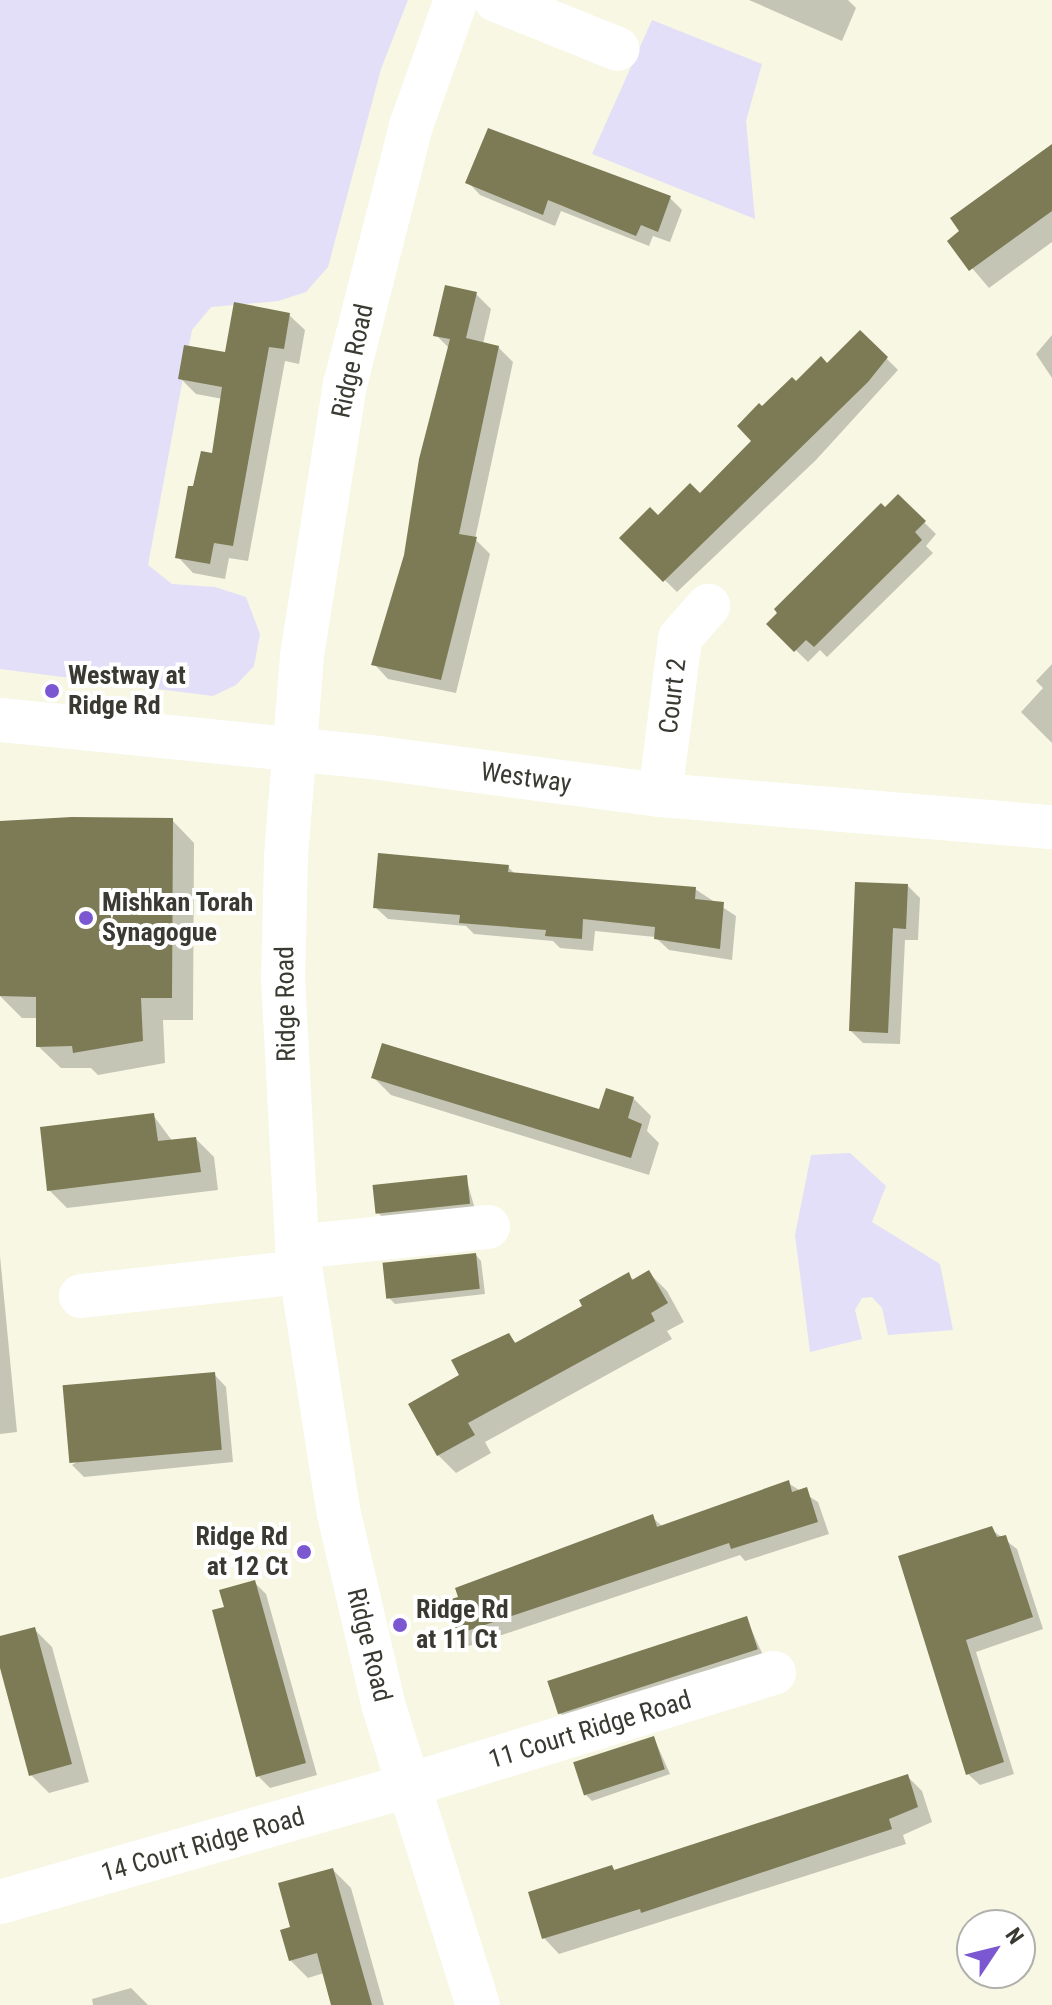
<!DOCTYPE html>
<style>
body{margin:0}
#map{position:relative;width:1052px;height:2005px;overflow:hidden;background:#f7f7e4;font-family:"Roboto Condensed",sans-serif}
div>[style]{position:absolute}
.green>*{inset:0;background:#e3dff8}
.shadow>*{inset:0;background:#0003}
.building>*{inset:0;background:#7c7b55;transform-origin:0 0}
.minor>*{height:44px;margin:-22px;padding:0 22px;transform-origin:22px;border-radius:22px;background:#fff}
.dots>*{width:22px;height:22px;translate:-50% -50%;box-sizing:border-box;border:4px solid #fff;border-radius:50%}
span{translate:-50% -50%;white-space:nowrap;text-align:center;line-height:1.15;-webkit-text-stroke:8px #fff;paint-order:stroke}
.street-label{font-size:26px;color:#3a3a32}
.poi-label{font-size:26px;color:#3a3a32;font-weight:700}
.left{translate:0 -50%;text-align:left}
.right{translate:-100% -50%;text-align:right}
.north{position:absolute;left:956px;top:1909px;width:80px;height:80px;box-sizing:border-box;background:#fff;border:2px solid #b0b0ad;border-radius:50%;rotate:55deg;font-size:22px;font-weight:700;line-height:32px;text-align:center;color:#3a3a32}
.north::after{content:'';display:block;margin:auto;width:28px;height:36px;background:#7b58d2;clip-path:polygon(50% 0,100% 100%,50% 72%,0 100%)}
</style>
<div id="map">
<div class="green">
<i style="clip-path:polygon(0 0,408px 0,381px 69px,328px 267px,306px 292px,278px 301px,211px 307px,192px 330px,148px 565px,172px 584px,215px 587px,246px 597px,260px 634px,254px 666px,236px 685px,213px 696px,0 669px)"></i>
<i style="clip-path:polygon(652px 20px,762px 64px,746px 121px,755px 219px,592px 154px)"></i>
<i style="clip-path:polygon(850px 1153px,886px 1186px,872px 1222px,940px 1264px,953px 1330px,888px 1335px,882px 1308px,872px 1297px,862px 1298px,855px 1310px,862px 1339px,810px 1352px,795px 1235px,811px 1155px)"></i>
</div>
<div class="shadow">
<i style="clip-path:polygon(749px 0,848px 0,856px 8px,842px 41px)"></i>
<i style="clip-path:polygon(1052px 154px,1052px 242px,989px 288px,949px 241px)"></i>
<i style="clip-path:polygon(468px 182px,670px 198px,682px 210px,670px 242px,653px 236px,649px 246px,561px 211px,555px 226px,480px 195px)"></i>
<i style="clip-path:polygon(476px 294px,491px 309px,483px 344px,498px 347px,513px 362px,475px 539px,490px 554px,456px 693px,388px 679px,374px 664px,406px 556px,450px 349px,436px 335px)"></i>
<i style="clip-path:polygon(289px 315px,305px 330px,299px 364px,285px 361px,248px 561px,229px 558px,225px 579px,193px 573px,178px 557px,195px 489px,214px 455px,223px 399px,196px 394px,180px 378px)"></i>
<i style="clip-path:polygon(860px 332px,898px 370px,816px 460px,677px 592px,622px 538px,700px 496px,754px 441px,762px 409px,827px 365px)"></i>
<i style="clip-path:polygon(1052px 335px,1052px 378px,1036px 354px)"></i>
<i style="clip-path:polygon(898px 497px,936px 534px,926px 546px,933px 553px,827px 657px,820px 650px,808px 662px,769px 624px)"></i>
<i style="clip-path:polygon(1052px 664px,1052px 743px,1021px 712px,1043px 688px,1036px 681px)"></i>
<i style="clip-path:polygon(172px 820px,194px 843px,193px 1020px,163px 1020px,165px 1063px,98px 1075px,91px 1068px,61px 1068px,38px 1046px,38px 1018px,22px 1018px,0 996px,0 821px)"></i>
<i style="clip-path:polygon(508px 867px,516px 875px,695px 889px,736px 916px,732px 960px,669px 950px,655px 937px,595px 931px,593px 951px,560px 948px,553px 941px,474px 934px,466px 926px,388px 919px,375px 907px)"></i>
<i style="clip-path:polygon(908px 886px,920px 898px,918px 940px,905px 940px,900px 1044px,863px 1043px,851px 1031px)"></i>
<i style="clip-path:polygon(373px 1077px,601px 1112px,633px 1098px,651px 1116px,647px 1131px,659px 1143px,649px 1175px,391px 1095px)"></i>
<i style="clip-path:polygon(153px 1115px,173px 1142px,196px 1139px,214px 1157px,218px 1190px,67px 1208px,49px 1190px)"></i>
<i style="clip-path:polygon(466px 1178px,475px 1209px,384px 1218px,378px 1213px)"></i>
<i style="clip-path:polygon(476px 1255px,481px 1261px,485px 1294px,395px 1304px,389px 1298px)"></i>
<i style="clip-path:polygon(0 1256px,17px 1432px,0 1434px)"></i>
<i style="clip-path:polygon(649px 1273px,667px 1291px,684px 1322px,667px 1331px,672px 1339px,485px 1442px,491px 1453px,456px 1473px,438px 1455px,462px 1376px,454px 1361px,509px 1336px,517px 1344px,585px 1307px,628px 1275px,635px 1281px)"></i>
<i style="clip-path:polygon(214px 1374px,226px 1387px,233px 1462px,84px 1477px,72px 1465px)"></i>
<i style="clip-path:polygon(788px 1483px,818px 1502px,829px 1534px,745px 1561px,740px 1555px,469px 1646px,457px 1634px,652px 1517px,663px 1527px)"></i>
<i style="clip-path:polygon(991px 1529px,1017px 1549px,1043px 1629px,976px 1652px,1014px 1774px,980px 1785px,968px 1774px,900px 1558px)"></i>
<i style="clip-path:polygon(254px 1582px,266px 1594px,317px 1775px,270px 1788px,258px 1776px)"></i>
<i style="clip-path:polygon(746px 1618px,763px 1655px,565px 1718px,559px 1712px)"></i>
<i style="clip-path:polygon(34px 1629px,52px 1647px,89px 1782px,49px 1793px,31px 1775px,0 1660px,0 1638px)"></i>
<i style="clip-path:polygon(654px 1738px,670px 1774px,592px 1801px,586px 1795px)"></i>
<i style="clip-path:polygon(907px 1776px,922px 1791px,932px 1822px,903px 1835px,906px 1844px,559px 1954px,544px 1938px,530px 1894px,612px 1867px,616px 1872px)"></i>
<i style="clip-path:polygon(333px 1870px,351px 1888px,384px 2005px,333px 2005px,324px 1973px,308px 1978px,290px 1960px,292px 1928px)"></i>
<i style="clip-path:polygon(131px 1988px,148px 2005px,93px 2005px,92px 1999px)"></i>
</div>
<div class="building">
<i style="clip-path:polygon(488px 128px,671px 196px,658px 232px,641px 225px,636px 236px,548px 200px,543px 215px,465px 183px)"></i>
<i style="clip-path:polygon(1052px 144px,1052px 211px,969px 271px,947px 241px,959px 231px,950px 218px)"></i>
<i style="clip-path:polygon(445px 285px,477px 292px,466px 338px,499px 346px,459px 534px,477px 537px,441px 680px,371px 665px,404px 555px,419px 459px,450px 339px,433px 336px)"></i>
<i style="clip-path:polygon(234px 302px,290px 313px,284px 349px,269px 347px,233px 546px,214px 543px,210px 564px,175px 558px,188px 486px,193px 486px,201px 451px,212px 453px,222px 387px,178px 379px,184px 345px,225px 352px)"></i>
<i style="clip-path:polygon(860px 330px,888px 357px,868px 382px,663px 582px,619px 538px,650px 507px,658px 515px,690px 483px,700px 493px,751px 441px,737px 426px,759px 403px,762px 406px,792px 377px,796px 381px,821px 356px,827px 363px)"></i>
<i style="clip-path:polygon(898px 494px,926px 521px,915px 532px,922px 540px,814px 647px,806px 640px,794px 652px,766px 624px,777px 613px,774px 609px,881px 503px,885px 507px)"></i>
<i style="clip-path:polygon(72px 817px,173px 818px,172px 998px,141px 998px,143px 1041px,73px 1053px,72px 1046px,36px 1047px,36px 997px,0 996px,0 821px)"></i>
<i style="clip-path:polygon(378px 853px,509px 865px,508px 872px,696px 887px,695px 899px,724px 902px,720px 949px,654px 939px,655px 927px,583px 919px,582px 939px,545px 936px,546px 930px,459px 923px,460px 915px,373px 908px)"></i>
<i style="clip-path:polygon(855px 882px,908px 884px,906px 929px,893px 928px,888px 1033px,849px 1031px)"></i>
<i style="clip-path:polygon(382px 1043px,599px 1109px,606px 1088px,634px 1097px,628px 1118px,642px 1124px,631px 1158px,371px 1078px)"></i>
<i style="clip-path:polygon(154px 1113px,158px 1141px,196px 1137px,201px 1172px,47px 1191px,40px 1127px)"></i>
<i style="left:467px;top:1175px;width:29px;height:95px;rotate:84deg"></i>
<i style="left:476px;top:1253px;width:36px;height:94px;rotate:84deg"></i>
<i style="clip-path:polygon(649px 1270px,668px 1303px,651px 1313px,655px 1321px,468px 1423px,475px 1435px,437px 1456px,408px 1404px,459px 1375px,451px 1360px,509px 1333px,515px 1343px,582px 1306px,579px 1300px,629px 1272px,632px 1280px)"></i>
<i style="left:215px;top:1372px;width:78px;height:153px;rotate:85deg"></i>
<i style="clip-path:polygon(789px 1480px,792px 1492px,807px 1487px,818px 1522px,731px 1549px,729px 1543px,455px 1635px,444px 1601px,458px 1597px,455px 1588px,653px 1514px,657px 1527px)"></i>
<i style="clip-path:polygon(992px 1526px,997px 1537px,1006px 1535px,1033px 1617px,966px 1640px,1004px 1762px,966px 1775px,898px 1556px)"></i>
<i style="clip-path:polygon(255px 1580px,306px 1763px,256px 1777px,212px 1610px,224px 1607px,219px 1590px)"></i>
<i style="left:747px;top:1616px;width:35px;height:210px;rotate:72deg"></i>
<i style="clip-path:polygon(35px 1627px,72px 1764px,29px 1776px,0 1668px,0 1636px)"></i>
<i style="left:654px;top:1736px;width:35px;height:85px;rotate:72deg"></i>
<i style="clip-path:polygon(908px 1774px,918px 1807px,889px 1819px,892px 1829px,641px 1913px,640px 1909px,542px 1939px,528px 1892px,612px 1865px,614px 1870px)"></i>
<i style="clip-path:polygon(333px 1868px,372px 2005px,331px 2005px,317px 1953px,289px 1961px,280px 1930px,290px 1927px,278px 1883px)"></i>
</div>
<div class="minor">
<i style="left:456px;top:0;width:134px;rotate:109.7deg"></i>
<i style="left:411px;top:126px;width:266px;rotate:104.3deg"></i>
<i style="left:345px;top:384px;width:276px;rotate:99deg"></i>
<i style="left:302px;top:657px;width:202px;rotate:94.6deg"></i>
<i style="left:286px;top:858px;width:119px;rotate:91.4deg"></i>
<i style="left:283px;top:977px;width:270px;rotate:87deg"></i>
<i style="left:297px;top:1247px;width:270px;rotate:81.1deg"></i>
<i style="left:339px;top:1514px;width:198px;rotate:76.9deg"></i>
<i style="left:384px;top:1707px;width:312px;rotate:72.5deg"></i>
<i style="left:496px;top:0;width:131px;rotate:21.9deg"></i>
<i style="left:0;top:720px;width:381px;rotate:5.7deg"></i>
<i style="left:379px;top:758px;width:283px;rotate:7.5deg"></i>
<i style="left:660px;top:795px;width:393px;rotate:4.7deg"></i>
<i style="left:660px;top:795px;width:158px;rotate:-82.7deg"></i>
<i style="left:680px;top:638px;width:43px;rotate:-48.8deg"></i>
<i style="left:297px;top:1247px;width:192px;rotate:-6deg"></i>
<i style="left:81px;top:1296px;width:221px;rotate:-6.2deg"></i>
<i style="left:0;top:1902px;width:422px;rotate:-15.9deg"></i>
<i style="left:406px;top:1786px;width:385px;rotate:-17.1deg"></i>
</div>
<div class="dots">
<i style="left:52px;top:691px;background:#7b58d2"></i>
<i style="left:86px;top:918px;background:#7b58d2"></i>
<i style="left:304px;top:1552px;background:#7b58d2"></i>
<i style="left:400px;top:1625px;background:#7b58d2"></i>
</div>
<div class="street-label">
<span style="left:353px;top:361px;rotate:-78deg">Ridge Road</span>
<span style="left:673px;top:696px;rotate:-83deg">Court 2</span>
<span style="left:526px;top:778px;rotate:8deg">Westway</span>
<span style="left:286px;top:1004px;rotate:-91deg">Ridge Road</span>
<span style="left:369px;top:1645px;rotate:76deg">Ridge Road</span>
<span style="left:590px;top:1730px;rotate:-17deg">11 Court Ridge Road</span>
<span style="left:203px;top:1845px;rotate:-16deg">14 Court Ridge Road</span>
</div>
<div class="poi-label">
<span class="left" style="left:68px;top:691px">Westway at<br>Ridge Rd</span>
<span class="left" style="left:102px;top:918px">Mishkan Torah<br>Synagogue</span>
<span class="right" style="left:288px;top:1552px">Ridge Rd<br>at 12 Ct</span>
<span class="left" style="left:416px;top:1625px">Ridge Rd<br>at 11 Ct</span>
</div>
<div class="north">N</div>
</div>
